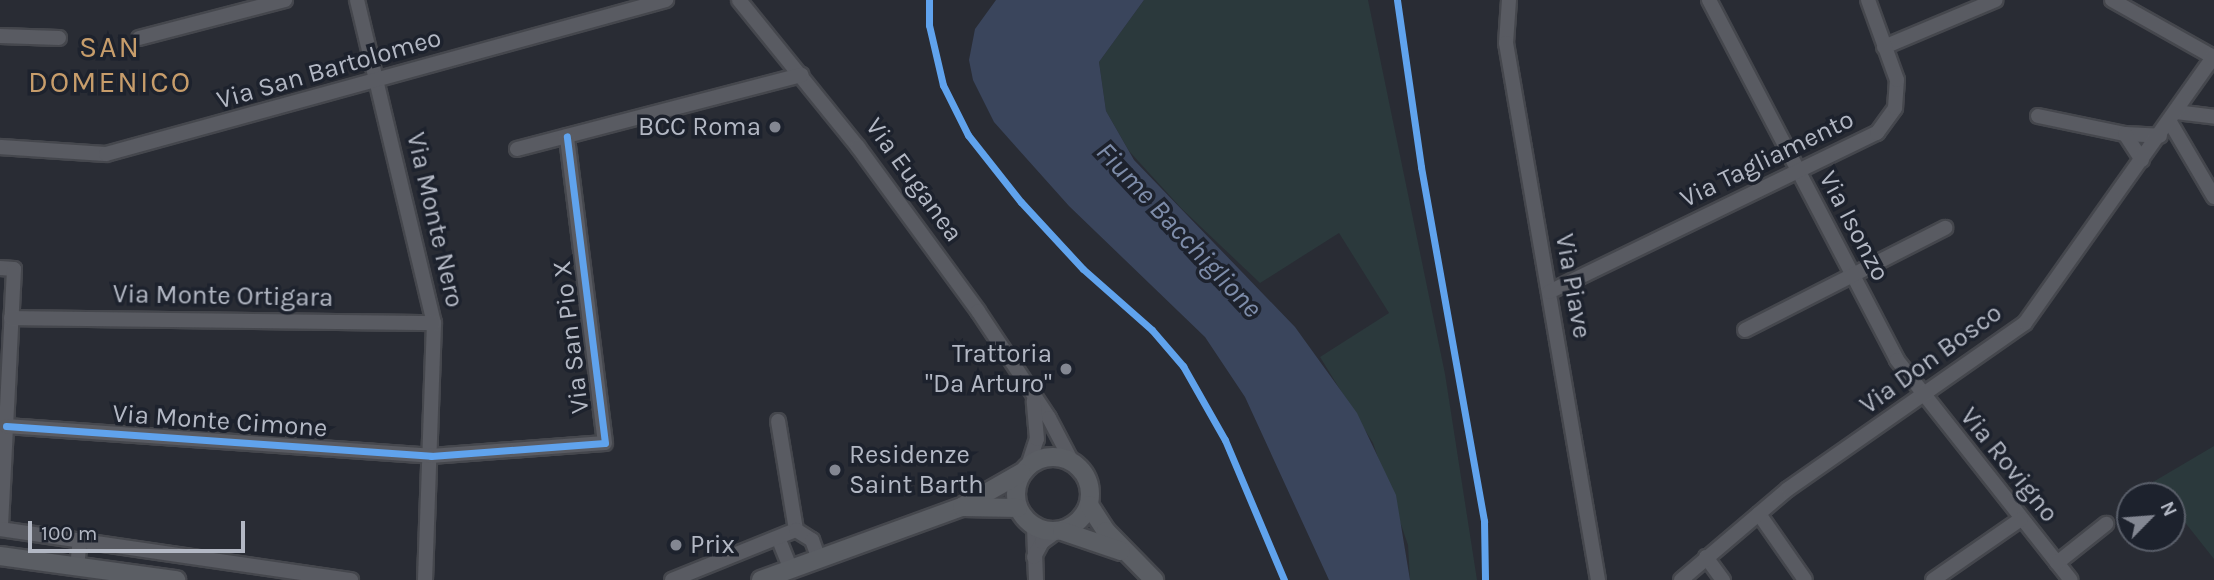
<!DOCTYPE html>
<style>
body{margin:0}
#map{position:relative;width:2214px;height:580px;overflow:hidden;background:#292c34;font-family:Karla,sans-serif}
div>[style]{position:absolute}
.green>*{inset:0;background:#2b393c}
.water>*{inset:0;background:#3a455c}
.roads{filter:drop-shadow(2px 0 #45474d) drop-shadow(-2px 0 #45474d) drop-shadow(0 2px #45474d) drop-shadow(0 -2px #45474d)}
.minor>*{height:14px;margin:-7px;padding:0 7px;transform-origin:7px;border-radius:7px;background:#595b62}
.major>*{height:18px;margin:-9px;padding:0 9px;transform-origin:9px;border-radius:9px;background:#5b5e64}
.major>.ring{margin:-9px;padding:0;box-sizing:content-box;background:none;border:18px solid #5b5e64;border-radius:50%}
.cycleway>*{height:7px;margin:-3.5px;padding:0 3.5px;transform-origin:3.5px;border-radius:3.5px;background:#60a3ed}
.dots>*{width:19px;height:19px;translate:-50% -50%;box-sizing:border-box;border:4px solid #1d222d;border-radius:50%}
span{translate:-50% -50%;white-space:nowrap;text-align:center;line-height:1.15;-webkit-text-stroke:7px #1d222d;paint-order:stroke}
.street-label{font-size:26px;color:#b3b8c4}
.poi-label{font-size:26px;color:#b3b8c4}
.right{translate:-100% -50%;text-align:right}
.left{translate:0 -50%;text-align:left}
.water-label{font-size:28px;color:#7e8daa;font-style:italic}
.quarter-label{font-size:30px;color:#c79d6b;letter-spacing:2px}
.north{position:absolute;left:2116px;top:482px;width:70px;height:70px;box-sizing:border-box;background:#1d222d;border:2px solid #595e69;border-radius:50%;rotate:65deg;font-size:19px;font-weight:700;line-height:28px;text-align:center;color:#b3b8c4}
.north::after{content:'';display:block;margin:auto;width:24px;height:32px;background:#838792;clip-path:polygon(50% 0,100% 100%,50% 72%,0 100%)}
.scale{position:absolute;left:28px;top:521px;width:217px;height:32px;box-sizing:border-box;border:4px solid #b3b8c4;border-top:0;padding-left:9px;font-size:21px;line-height:24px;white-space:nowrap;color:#b3b8c4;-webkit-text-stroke:5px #1d222d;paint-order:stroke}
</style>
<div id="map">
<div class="green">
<i style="clip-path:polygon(1144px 0,1368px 0,1445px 374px,1477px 580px,1410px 580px,1408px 545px,1373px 443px,1320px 357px,1389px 313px,1339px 233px,1260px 283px,1181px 208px,1129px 151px,1106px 111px,1099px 62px)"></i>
<i style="clip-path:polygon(2214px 446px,2214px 559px,2172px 506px,2172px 496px,2164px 496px,2153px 482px)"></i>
</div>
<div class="water">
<i style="clip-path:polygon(996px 0,1144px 0,1099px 62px,1106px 111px,1134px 160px,1295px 327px,1357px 413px,1396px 495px,1410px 580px,1329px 580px,1245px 397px,1205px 337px,1069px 206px,994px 122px,973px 80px,969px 60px,975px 29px)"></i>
</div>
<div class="roads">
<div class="minor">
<i style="left:357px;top:0;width:332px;rotate:76.6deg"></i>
<i style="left:434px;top:323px;width:257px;rotate:92deg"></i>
<i style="left:739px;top:0;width:189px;rotate:51deg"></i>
<i style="left:858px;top:147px;width:203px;rotate:53.8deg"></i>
<i style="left:978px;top:311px;width:128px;rotate:56.4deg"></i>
<i style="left:1049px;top:418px;width:50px;rotate:62.4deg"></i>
<i style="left:1509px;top:0;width:43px;rotate:94deg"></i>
<i style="left:1506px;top:43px;width:545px;rotate:80.28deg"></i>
<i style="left:1709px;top:0;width:406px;rotate:62.4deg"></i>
<i style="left:1897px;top:360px;width:280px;rotate:51.7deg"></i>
<i style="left:2112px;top:0;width:116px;rotate:29.4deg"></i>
<i style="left:0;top:36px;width:59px;rotate:1.9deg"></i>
<i style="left:139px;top:38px;width:151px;rotate:-14.6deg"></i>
<i style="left:1884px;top:47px;width:121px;rotate:-22.8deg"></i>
<i style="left:2176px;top:112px;width:38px;rotate:7deg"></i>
<i style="left:2038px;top:116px;width:89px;rotate:11.7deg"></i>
<i style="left:2125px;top:134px;width:35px;rotate:3deg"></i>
<i style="left:2170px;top:122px;width:87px;rotate:59.6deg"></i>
<i style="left:2125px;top:134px;width:31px;rotate:57deg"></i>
<i style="left:0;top:147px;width:106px;rotate:3.8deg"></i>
<i style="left:106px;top:154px;width:581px;rotate:-15.38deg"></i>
<i style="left:517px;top:149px;width:294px;rotate:-14.6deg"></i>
<i style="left:0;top:268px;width:14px;rotate:4deg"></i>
<i style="left:14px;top:269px;width:260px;rotate:92.9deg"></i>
<i style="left:1549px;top:292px;width:365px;rotate:-25.9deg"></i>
<i style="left:1877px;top:133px;width:31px;rotate:-54deg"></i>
<i style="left:1895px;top:108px;width:28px;rotate:-86deg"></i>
<i style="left:1897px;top:80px;width:85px;rotate:-109.9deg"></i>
<i style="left:11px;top:318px;width:423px;rotate:0.7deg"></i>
<i style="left:1745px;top:330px;width:225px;rotate:-27deg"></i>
<i style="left:778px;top:421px;width:110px;rotate:80.6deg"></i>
<i style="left:6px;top:426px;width:426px;rotate:4deg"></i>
<i style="left:431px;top:456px;width:174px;rotate:-4.3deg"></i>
<i style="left:605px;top:443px;width:309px;rotate:-97.1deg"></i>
<i style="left:1028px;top:466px;width:28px;rotate:-72deg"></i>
<i style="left:1037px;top:439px;width:38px;rotate:-95deg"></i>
<i style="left:1759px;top:514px;width:80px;rotate:55.1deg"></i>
<i style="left:1034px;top:527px;width:53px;rotate:87.8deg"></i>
<i style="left:0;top:529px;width:355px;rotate:8.3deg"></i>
<i style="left:779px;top:540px;width:32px;rotate:68deg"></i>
<i style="left:1034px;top:557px;width:17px;rotate:-62deg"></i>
<i style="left:1042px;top:542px;width:17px;rotate:-36deg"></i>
<i style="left:1706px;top:557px;width:29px;rotate:54deg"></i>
<i style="left:2057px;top:563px;width:63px;rotate:-38.5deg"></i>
<i style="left:77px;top:567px;width:27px;rotate:-84deg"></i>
<i style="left:672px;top:580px;width:134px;rotate:-22deg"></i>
<i style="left:796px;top:530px;width:19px;rotate:32deg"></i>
<i style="left:812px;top:540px;width:20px;rotate:70deg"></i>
<i style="left:1681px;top:580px;width:140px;rotate:-40.4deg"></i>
<i style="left:1788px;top:489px;width:289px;rotate:-35deg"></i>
<i style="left:2025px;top:323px;width:327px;rotate:-54.7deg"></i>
<i style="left:1933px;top:580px;width:107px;rotate:-34.7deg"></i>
</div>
<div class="major">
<i class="ring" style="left:1016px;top:457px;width:56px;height:56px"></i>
<i style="left:1089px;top:505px;width:31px;rotate:57deg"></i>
<i style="left:1106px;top:531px;width:69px;rotate:45.6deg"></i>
<i style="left:963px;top:506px;width:67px;rotate:-29.6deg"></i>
<i style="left:1062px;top:531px;width:62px;rotate:18.7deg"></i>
<i style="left:0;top:556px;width:178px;rotate:7.8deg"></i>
<i style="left:761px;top:580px;width:214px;rotate:-20deg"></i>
<i style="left:962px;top:507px;width:56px;rotate:1deg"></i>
</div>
</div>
<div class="cycleway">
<i style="left:929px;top:0;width:25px;rotate:90deg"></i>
<i style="left:929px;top:25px;width:62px;rotate:76.9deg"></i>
<i style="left:943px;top:85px;width:56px;rotate:63.4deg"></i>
<i style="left:968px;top:135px;width:85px;rotate:51.7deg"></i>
<i style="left:1021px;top:202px;width:91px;rotate:47.2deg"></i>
<i style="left:1083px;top:269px;width:92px;rotate:41.5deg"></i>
<i style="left:1152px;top:330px;width:48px;rotate:49.3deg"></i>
<i style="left:1183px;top:366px;width:85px;rotate:60.4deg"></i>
<i style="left:1225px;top:440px;width:152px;rotate:67.1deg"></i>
<i style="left:1397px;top:0;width:169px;rotate:81.8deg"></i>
<i style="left:1421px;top:167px;width:360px;rotate:79.9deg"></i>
<i style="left:1484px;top:521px;width:59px;rotate:89deg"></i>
<i style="left:6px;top:426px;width:426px;rotate:4deg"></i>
<i style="left:431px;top:456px;width:174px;rotate:-4.3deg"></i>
<i style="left:605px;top:443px;width:309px;rotate:-97.1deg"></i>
</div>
<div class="dots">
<i style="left:775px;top:127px;background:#838792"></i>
<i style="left:1066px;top:369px;background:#838792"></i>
<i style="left:835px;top:470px;background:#838792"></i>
<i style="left:676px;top:545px;background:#838792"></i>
</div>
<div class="street-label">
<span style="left:329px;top:69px;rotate:-16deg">Via San Bartolomeo</span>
<span style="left:1767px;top:159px;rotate:-26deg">Via Tagliamento</span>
<span style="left:914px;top:180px;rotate:54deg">Via Euganea</span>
<span style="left:435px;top:220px;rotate:77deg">Via Monte Nero</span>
<span style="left:1854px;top:226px;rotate:62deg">Via Isonzo</span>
<span style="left:1573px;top:286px;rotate:80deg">Via Piave</span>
<span style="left:223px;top:296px;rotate:1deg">Via Monte Ortigara</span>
<span style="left:571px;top:337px;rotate:-97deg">Via San Pio X</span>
<span style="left:1931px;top:359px;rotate:-36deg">Via Don Bosco</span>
<span style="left:220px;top:421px;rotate:4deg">Via Monte Cimone</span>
<span style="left:2009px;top:465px;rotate:51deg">Via Rovigno</span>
</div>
<div class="poi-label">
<span class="right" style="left:761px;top:127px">BCC Roma</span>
<span class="right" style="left:1052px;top:369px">Trattoria<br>"Da Arturo"</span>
<span class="left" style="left:849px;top:470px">Residenze<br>Saint Barth</span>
<span class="left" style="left:690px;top:545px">Prix</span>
</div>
<div class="water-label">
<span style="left:1179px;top:230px;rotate:47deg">Fiume Bacchiglione</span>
</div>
<div class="quarter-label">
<span style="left:110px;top:64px">SAN<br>DOMENICO</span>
</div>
<div class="north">N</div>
<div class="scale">100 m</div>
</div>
